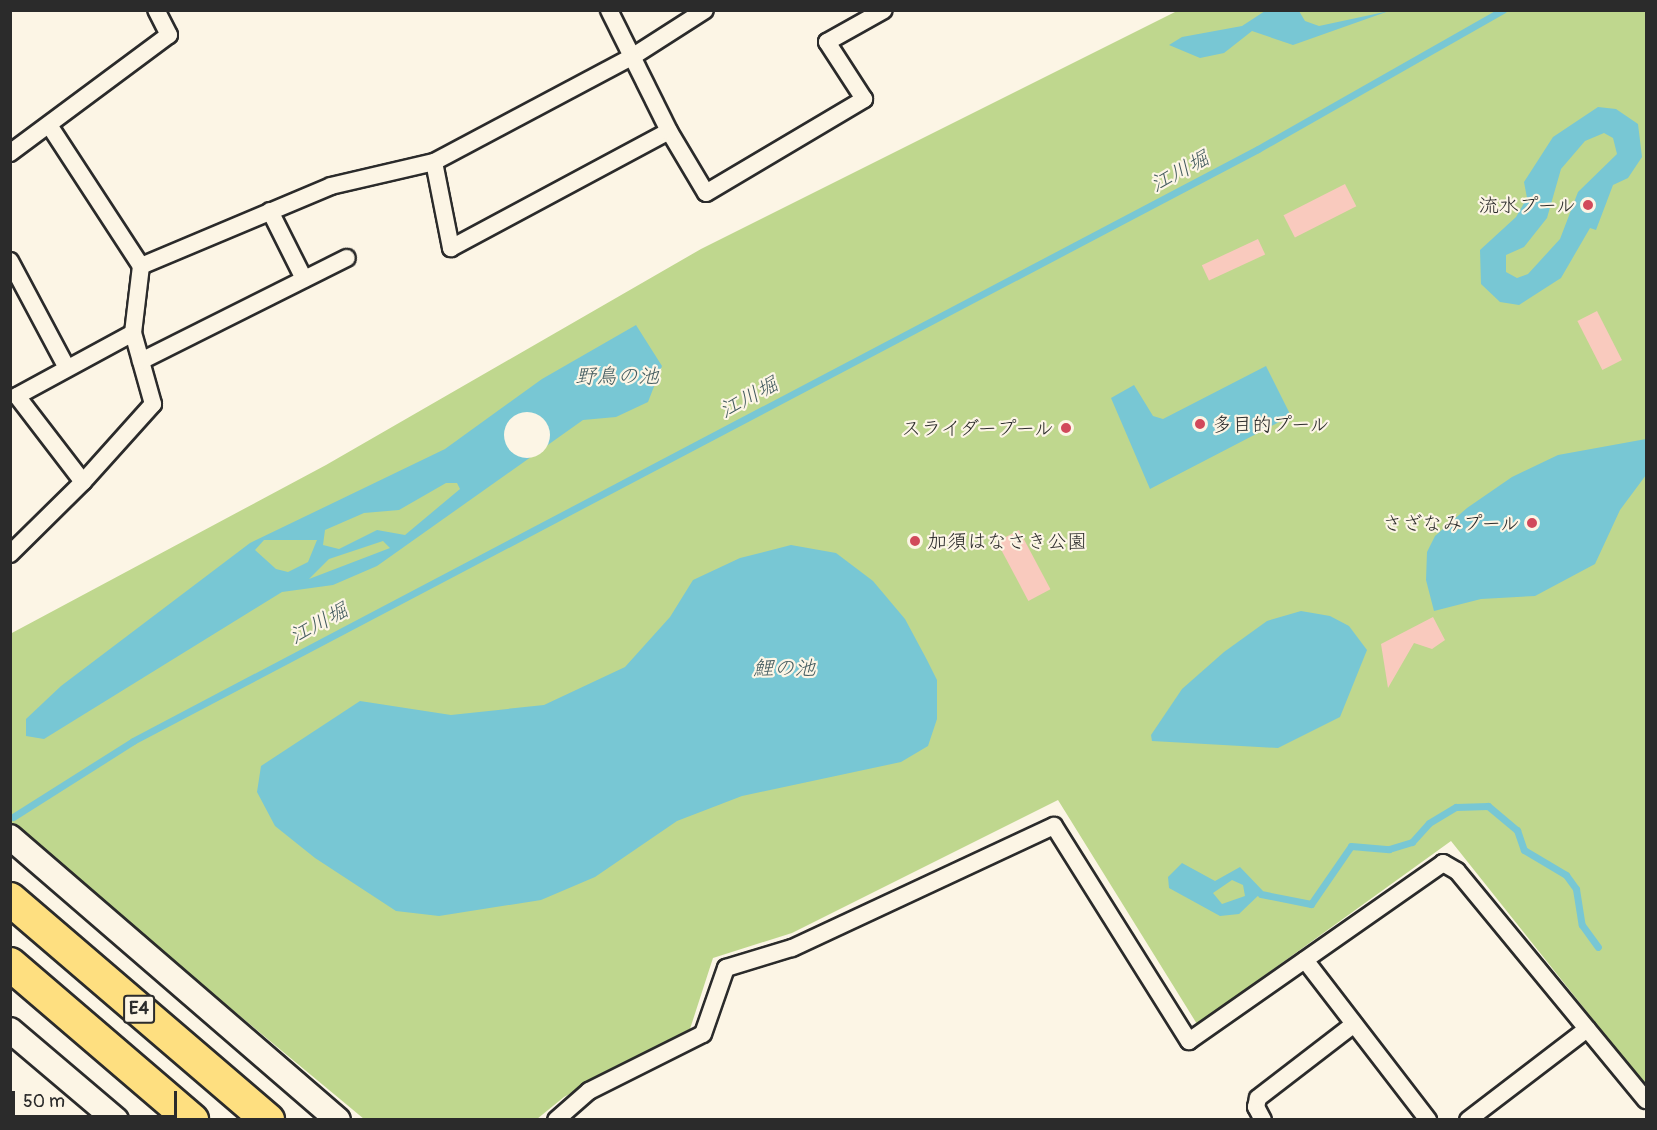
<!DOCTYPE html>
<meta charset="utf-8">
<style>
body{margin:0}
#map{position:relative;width:1657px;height:1130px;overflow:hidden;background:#fcf5e5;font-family:Pangolin,"Klee One",sans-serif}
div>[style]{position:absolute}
.green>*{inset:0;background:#bfd78e}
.water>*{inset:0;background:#78c7d4}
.pier>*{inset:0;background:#fcf5e5}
.round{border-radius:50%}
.stream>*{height:7px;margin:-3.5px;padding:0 3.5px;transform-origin:3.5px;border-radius:3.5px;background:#78c7d4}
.building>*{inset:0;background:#f9cabe;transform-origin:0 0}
.roads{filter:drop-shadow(2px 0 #2b2b2b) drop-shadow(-2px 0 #2b2b2b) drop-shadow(0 2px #2b2b2b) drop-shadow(0 -2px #2b2b2b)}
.street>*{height:16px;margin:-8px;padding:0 8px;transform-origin:8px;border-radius:8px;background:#fcf5e5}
.secondary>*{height:24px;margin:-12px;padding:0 12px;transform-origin:12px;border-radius:12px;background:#fcf5e5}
.highway>*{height:32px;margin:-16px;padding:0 16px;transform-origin:16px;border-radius:16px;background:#fedf80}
.dots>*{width:16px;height:16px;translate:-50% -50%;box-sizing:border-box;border:3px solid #fcf5e5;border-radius:50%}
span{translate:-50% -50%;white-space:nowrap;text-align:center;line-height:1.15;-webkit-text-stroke:4.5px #fcf5e5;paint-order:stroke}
.shield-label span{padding:2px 4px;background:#fcf5e5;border:2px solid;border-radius:4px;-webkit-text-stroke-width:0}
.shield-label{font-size:18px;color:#2b2b2b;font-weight:700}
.poi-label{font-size:20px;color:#2b2b2b}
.right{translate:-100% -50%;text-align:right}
.left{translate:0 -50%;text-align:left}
.water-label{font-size:21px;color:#425a5e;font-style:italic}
.frame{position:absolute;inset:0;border:12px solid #2b2b2b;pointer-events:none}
.scale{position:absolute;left:12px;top:1091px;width:165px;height:27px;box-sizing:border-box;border:3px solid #2b2b2b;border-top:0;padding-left:8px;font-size:18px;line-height:21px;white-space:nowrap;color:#2b2b2b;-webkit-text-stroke:4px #fcf5e5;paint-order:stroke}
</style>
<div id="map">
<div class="green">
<i style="clip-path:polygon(1177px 11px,1646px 11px,1646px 1086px,1451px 841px,1197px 1024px,1058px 800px,792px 933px,713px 958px,690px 1029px,564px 1097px,537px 1119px,364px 1119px,11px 826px,10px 634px,326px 465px,701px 249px)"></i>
</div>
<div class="water">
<i style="clip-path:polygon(1265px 11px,1299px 11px,1305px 21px,1319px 26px,1389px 11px,1293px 45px,1252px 31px,1224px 53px,1200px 58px,1169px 45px,1182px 37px,1242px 26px)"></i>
<i style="clip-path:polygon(evenodd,1598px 107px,1616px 109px,1638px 124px,1642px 157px,1628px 178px,1613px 185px,1596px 230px,1590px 228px,1561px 278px,1519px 305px,1500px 302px,1481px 284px,1480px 250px,1516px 217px,1527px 198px,1524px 182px,1553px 137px,1598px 107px,1604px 133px,1613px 138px,1617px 154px,1578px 192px,1560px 239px,1528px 274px,1517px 278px,1506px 272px,1506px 255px,1524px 247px,1547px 218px,1561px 169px,1585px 141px,1604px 133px)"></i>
<i style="clip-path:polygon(evenodd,636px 325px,662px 366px,648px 402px,616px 417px,583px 420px,377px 566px,333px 585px,282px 592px,44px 739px,26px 736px,26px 719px,61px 686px,250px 543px,445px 449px,542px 379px,636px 325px,446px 483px,457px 483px,460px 489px,405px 535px,377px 530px,339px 549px,323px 545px,325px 530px,364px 513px,399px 510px,446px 483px,636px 325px,264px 540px,317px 540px,308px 562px,288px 572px,276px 569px,255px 550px,264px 540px,636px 325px,383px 541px,390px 548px,309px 579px,329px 559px,383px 541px)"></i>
<i style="clip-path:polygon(1266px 366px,1291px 416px,1150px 489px,1111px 398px,1134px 385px,1153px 416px,1163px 419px)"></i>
<i style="clip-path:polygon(1646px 439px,1646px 475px,1620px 510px,1595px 564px,1535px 596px,1481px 599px,1434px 611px,1426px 580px,1427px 552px,1435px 536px,1467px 508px,1512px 477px,1558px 455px)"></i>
<i style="clip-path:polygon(791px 545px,836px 553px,873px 581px,905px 619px,927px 660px,937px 680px,937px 719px,928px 746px,901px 762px,742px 796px,677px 821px,595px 877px,541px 900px,439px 916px,396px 911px,315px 858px,275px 826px,257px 792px,261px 766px,360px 701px,451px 715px,544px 705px,625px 667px,670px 617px,693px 580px,740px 558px)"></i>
<i style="clip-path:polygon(1301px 611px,1330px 616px,1349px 626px,1367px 650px,1340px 717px,1278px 748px,1152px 741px,1151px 735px,1182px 689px,1224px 652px,1267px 621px)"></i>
<i style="clip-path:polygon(evenodd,1182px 863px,1215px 881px,1240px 867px,1263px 891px,1239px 914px,1220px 916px,1169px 888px,1168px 877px,1182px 863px,1232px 880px,1243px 885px,1245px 896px,1222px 904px,1213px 893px,1232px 880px)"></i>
</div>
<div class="pier">
<i class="round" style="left:504px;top:412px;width:46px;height:46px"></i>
</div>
<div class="stream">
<i style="left:13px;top:817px;width:142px;rotate:-32.3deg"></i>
<i style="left:133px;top:741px;width:1271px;rotate:-27.75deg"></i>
<i style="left:1258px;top:149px;width:282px;rotate:-29.6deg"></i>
<i style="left:1261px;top:894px;width:51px;rotate:11.3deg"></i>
<i style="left:1311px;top:904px;width:70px;rotate:-55.4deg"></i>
<i style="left:1351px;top:846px;width:38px;rotate:5deg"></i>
<i style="left:1389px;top:849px;width:24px;rotate:-17deg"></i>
<i style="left:1412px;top:842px;width:25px;rotate:-48deg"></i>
<i style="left:1429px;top:823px;width:31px;rotate:-31deg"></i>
<i style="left:1456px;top:807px;width:32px;rotate:-2deg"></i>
<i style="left:1488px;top:806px;width:38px;rotate:40deg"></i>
<i style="left:1517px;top:830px;width:21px;rotate:71deg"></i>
<i style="left:1524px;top:850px;width:49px;rotate:30.8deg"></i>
<i style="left:1566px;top:875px;width:17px;rotate:54deg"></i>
<i style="left:1576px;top:889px;width:36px;rotate:81deg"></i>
<i style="left:1582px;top:925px;width:27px;rotate:54deg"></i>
</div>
<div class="building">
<i style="left:1345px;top:184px;width:25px;height:69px;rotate:63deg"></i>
<i style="left:1258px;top:239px;width:17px;height:62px;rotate:65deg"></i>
<i style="left:1597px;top:311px;width:55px;height:22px;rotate:63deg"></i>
<i style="left:1019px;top:530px;width:67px;height:25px;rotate:62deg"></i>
<i style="clip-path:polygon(1433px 617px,1445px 640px,1432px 649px,1414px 643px,1388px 688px,1381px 644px)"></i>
</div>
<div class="roads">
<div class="street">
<i style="left:49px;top:125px;width:168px;rotate:56.9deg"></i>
<i style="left:141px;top:266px;width:206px;rotate:-22.8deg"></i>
<i style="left:331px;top:186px;width:106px;rotate:-13.1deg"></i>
<i style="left:434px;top:162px;width:228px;rotate:-28deg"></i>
<i style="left:635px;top:55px;width:83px;rotate:-32.7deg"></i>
<i style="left:669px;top:131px;width:72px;rotate:59.2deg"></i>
<i style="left:706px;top:193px;width:184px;rotate:-30.7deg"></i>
<i style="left:864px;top:99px;width:68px;rotate:-123deg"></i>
<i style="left:827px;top:42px;width:65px;rotate:-29.3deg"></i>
<i style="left:10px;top:153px;width:198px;rotate:-36.6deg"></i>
<i style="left:169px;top:35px;width:28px;rotate:-117deg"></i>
<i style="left:434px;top:162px;width:88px;rotate:78.8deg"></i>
<i style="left:451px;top:248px;width:247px;rotate:-28.2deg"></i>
<i style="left:669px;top:131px;width:135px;rotate:-116.4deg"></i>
<i style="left:270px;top:211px;width:76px;rotate:63.4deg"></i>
<i style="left:10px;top:261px;width:121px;rotate:62deg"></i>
<i style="left:133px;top:333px;width:132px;rotate:151.5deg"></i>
<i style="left:17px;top:396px;width:108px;rotate:52.5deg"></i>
<i style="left:83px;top:482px;width:105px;rotate:-48.1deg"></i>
<i style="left:153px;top:404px;width:74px;rotate:-105.7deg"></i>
<i style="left:133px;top:333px;width:67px;rotate:-83.2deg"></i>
<i style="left:141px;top:361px;width:230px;rotate:-26.6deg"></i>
<i style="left:10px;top:554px;width:103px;rotate:-44.6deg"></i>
<i style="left:1305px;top:960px;width:202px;rotate:52.4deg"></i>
<i style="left:556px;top:1120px;width:44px;rotate:-41.3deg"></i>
<i style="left:589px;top:1091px;width:127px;rotate:-26.6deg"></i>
<i style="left:703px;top:1034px;width:70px;rotate:-70.8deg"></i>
<i style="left:726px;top:968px;width:69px;rotate:-16.9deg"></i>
<i style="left:792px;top:948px;width:289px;rotate:-25deg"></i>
<i style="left:1054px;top:826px;width:254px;rotate:57.9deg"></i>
<i style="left:1189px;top:1041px;width:310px;rotate:-35deg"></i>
<i style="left:1443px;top:863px;width:16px;rotate:30deg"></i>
<i style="left:1457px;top:871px;width:297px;rotate:50.5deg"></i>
<i style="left:1263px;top:1120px;width:15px;rotate:-118deg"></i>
<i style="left:1256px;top:1107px;width:9px;rotate:-77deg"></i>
<i style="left:1258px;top:1098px;width:121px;rotate:-37.6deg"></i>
<i style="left:1468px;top:1120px;width:150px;rotate:-37.4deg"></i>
</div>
<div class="secondary">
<i style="left:10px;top:837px;width:433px;rotate:40.8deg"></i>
<i style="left:10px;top:1030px;width:139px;rotate:40.3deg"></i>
</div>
<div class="highway">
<i style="left:10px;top:899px;width:340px;rotate:40.6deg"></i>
<i style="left:10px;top:964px;width:240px;rotate:40.6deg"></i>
</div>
</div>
<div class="dots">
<i style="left:1588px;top:205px;background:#d1495b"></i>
<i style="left:1200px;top:424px;background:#d1495b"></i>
<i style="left:1066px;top:428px;background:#d1495b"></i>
<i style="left:1532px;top:523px;background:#d1495b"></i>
<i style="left:915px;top:541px;background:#d1495b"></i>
</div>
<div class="shield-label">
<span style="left:139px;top:1009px">E4</span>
</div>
<div class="poi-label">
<span class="right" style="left:1576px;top:205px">流水プール</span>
<span class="left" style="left:1212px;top:424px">多目的プール</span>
<span class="right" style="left:1054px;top:428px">スライダープール</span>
<span class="right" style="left:1520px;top:523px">さざなみプール</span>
<span class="left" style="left:927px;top:541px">加須はなさき公園</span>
</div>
<div class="water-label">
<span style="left:1180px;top:172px;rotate:-28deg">江川堀</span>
<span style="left:617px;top:377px">野鳥の池</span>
<span style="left:749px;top:398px;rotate:-28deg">江川堀</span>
<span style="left:319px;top:624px;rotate:-28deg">江川堀</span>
<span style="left:784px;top:669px">鯉の池</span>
</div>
<div class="frame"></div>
<div class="scale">50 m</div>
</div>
